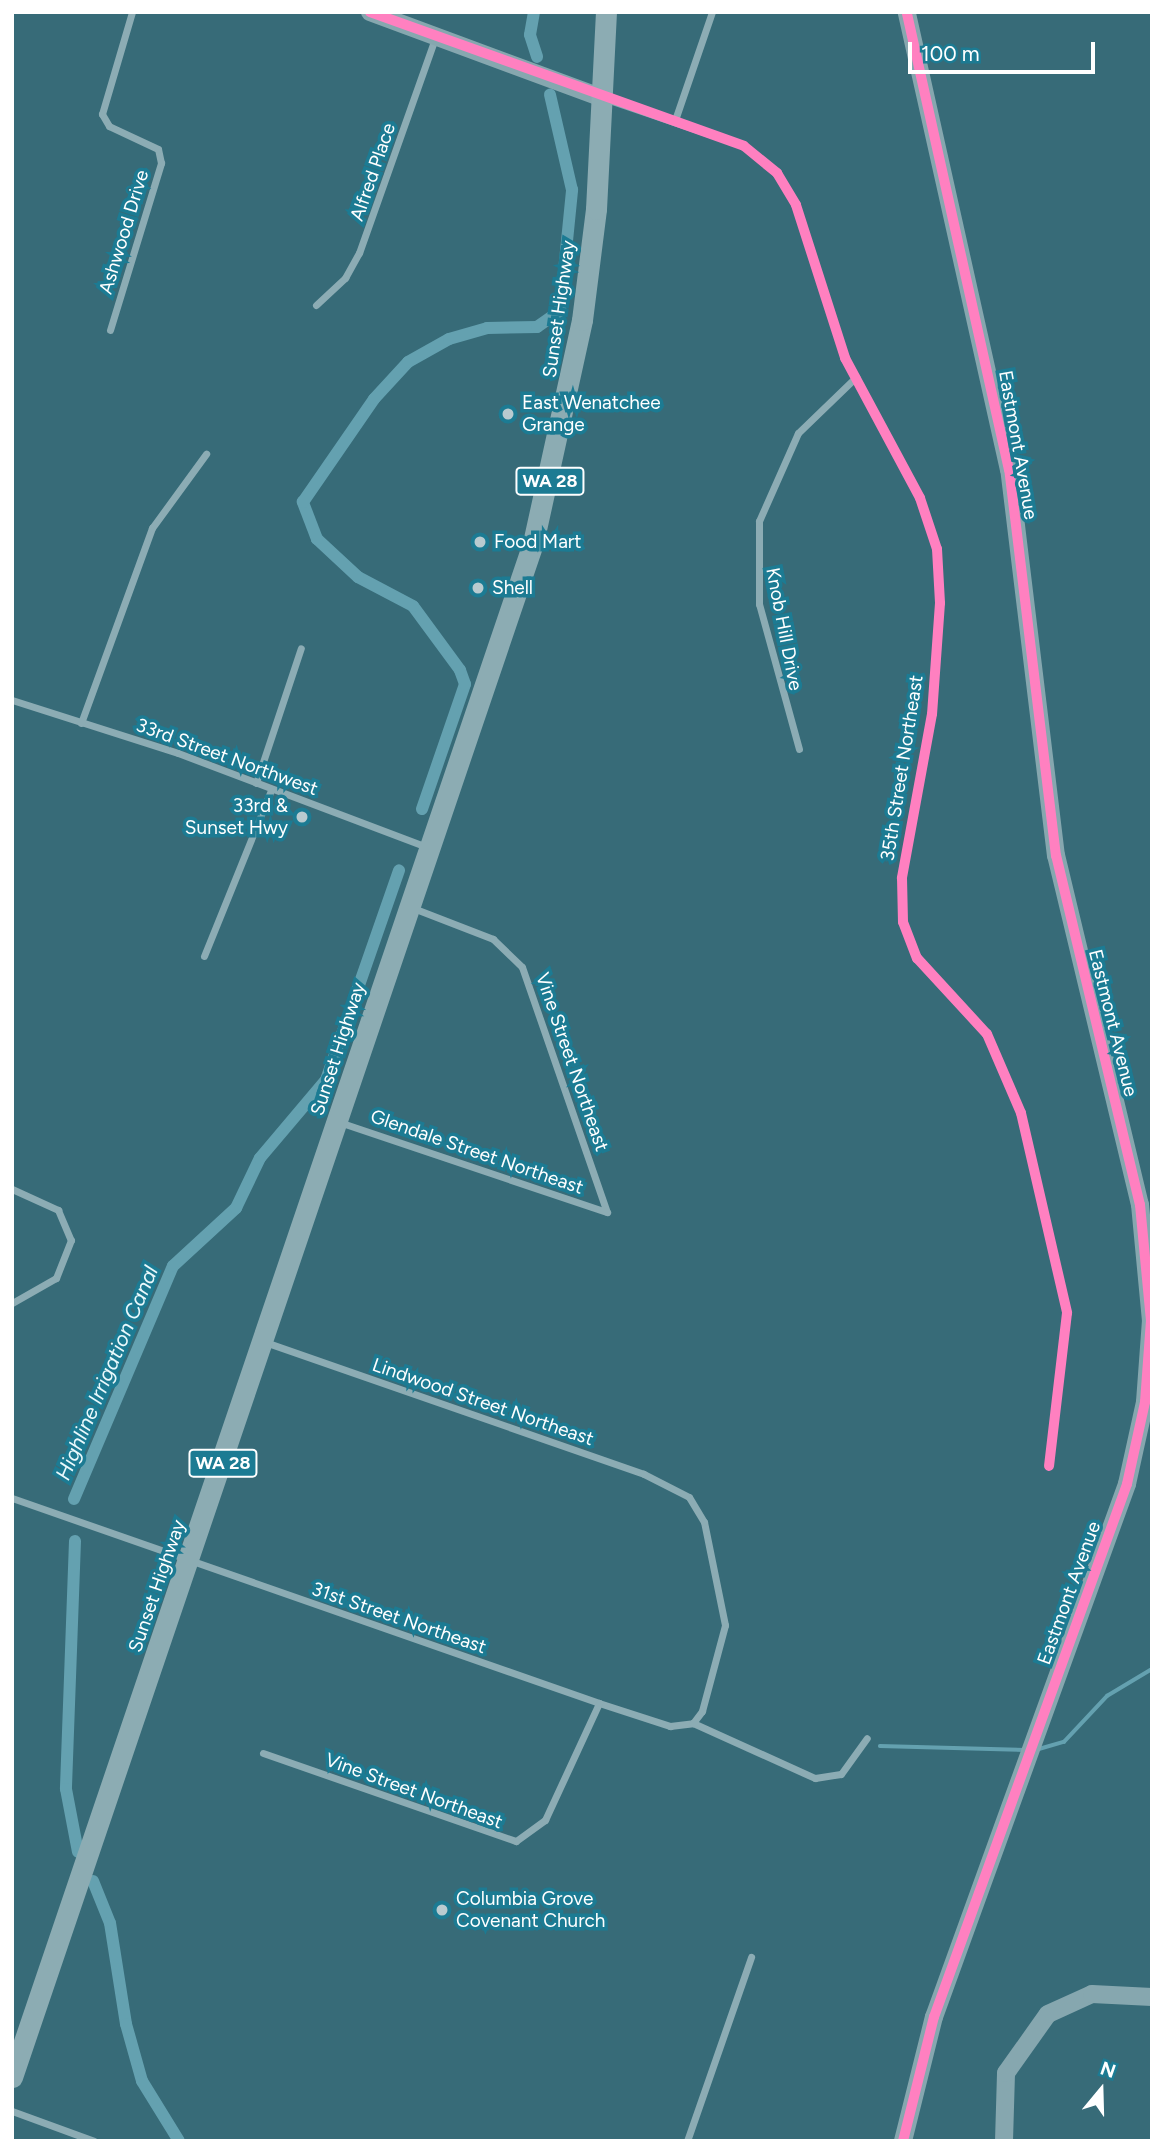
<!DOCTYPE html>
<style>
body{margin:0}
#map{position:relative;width:1164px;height:2153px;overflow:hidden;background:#376b78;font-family:Figtree,sans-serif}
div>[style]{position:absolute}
.stream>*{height:3.5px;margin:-1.75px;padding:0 1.75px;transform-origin:1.75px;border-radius:1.75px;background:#64a1b0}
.canal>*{height:12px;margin:-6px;padding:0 6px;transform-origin:6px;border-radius:6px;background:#64a1b0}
.street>*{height:7px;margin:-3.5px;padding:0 3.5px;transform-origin:3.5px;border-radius:3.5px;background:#8cacb4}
.secondary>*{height:18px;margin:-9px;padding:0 9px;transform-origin:9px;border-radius:9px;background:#86a7af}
.highway>*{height:21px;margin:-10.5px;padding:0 10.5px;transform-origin:10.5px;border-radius:10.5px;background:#8cacb3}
.cycleway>*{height:10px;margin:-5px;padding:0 5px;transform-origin:5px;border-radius:5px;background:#ff80c0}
.dots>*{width:19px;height:19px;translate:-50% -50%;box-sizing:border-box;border:4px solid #1c7b93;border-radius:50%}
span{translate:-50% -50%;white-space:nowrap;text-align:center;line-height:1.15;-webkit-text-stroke:7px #1c7b93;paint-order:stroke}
.shield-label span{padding:2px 5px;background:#1c7b93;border:2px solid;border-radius:5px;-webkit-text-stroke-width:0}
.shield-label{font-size:18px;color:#fff;font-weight:700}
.street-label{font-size:19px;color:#fff}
.poi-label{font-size:19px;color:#fff}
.left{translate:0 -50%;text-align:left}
.right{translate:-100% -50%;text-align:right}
.water-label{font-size:21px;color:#eaf9fc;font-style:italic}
.frame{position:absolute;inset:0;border:14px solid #fff;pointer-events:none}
.north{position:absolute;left:1066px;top:2055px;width:70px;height:70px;-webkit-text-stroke:5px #1c7b93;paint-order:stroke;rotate:19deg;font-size:19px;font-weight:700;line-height:28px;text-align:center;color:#fff}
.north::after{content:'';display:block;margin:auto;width:24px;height:32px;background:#fff;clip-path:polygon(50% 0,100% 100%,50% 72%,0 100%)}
.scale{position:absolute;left:908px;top:42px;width:187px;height:32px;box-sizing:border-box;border:4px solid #fff;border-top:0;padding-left:9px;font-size:21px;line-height:24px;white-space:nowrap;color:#fff;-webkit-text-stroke:5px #1c7b93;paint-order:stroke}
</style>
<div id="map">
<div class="stream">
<i style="left:880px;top:1746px;width:145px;rotate:1.6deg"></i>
<i style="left:1039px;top:1749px;width:26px;rotate:-16deg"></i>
<i style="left:1064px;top:1742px;width:63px;rotate:-46.9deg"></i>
<i style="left:1107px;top:1696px;width:52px;rotate:-31deg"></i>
</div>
<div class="canal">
<i style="left:534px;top:12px;width:23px;rotate:100deg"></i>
<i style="left:530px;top:35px;width:23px;rotate:72deg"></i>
<i style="left:422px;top:809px;width:132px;rotate:-71deg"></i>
<i style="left:465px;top:684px;width:15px;rotate:-110deg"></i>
<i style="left:460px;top:670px;width:79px;rotate:-126.3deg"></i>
<i style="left:413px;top:606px;width:62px;rotate:-152.2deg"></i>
<i style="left:358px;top:577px;width:56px;rotate:-137.2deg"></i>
<i style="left:317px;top:539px;width:40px;rotate:-111deg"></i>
<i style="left:303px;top:502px;width:125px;rotate:-55.4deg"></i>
<i style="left:374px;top:399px;width:50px;rotate:-47.4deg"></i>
<i style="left:408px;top:362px;width:47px;rotate:-29.3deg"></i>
<i style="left:449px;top:339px;width:40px;rotate:-16deg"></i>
<i style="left:487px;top:328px;width:50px;rotate:-1.1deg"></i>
<i style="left:537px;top:327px;width:28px;rotate:-35deg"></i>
<i style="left:560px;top:311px;width:122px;rotate:-84.3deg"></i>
<i style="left:572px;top:190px;width:98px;rotate:-103deg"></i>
<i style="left:74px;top:1499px;width:253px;rotate:-67deg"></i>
<i style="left:173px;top:1266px;width:86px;rotate:-42.6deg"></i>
<i style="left:236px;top:1208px;width:55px;rotate:-64.4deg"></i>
<i style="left:260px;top:1158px;width:102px;rotate:-49.8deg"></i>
<i style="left:326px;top:1080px;width:222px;rotate:-70.8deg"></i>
<i style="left:75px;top:1541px;width:248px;rotate:92.1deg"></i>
<i style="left:66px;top:1789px;width:64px;rotate:79.2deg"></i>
<i style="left:93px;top:1881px;width:45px;rotate:68deg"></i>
<i style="left:110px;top:1923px;width:102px;rotate:81deg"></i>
<i style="left:126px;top:2024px;width:59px;rotate:74.3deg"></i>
<i style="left:142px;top:2081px;width:70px;rotate:58.3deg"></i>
</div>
<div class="street">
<i style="left:603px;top:98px;width:149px;rotate:18.8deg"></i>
<i style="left:744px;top:146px;width:43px;rotate:39.3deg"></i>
<i style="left:777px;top:173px;width:37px;rotate:59deg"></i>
<i style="left:796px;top:205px;width:161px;rotate:72.2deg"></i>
<i style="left:845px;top:358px;width:159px;rotate:61.8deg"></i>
<i style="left:920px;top:498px;width:54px;rotate:71.6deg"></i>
<i style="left:937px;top:549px;width:54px;rotate:86.8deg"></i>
<i style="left:940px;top:603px;width:111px;rotate:94.1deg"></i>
<i style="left:932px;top:714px;width:167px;rotate:100.4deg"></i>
<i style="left:902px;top:878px;width:44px;rotate:88.7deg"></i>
<i style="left:903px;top:922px;width:39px;rotate:69deg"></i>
<i style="left:917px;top:958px;width:103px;rotate:47.4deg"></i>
<i style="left:987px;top:1034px;width:86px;rotate:66.7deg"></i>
<i style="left:1021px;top:1113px;width:205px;rotate:77deg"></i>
<i style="left:1067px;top:1313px;width:154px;rotate:96.7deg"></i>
<i style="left:675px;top:120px;width:114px;rotate:-71.1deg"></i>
<i style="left:316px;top:305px;width:40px;rotate:-43deg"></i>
<i style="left:345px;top:278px;width:29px;rotate:-61deg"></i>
<i style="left:359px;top:253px;width:230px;rotate:-70.5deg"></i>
<i style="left:110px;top:330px;width:175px;rotate:-73deg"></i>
<i style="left:161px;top:163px;width:14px;rotate:-102deg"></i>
<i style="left:158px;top:149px;width:54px;rotate:-154.9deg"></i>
<i style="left:109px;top:126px;width:14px;rotate:-120deg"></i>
<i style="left:102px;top:114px;width:106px;rotate:-73.6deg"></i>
<i style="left:12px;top:700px;width:174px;rotate:17.7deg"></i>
<i style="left:178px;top:753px;width:266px;rotate:20.7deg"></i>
<i style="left:81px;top:723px;width:208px;rotate:-70deg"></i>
<i style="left:152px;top:528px;width:92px;rotate:-53.9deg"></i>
<i style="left:799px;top:749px;width:150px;rotate:-105.4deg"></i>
<i style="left:759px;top:604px;width:83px;rotate:-90deg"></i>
<i style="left:759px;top:521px;width:96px;rotate:-66.1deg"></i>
<i style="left:798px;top:433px;width:81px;rotate:-44deg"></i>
<i style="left:256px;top:783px;width:142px;rotate:-71.6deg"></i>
<i style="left:413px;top:908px;width:86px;rotate:21.2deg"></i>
<i style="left:493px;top:939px;width:40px;rotate:44deg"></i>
<i style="left:522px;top:967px;width:259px;rotate:70.9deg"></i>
<i style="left:204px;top:956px;width:179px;rotate:-68deg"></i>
<i style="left:339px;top:1122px;width:283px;rotate:18.6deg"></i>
<i style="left:12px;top:1189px;width:51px;rotate:24.5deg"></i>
<i style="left:58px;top:1210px;width:33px;rotate:67deg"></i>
<i style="left:71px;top:1240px;width:41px;rotate:111.5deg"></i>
<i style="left:56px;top:1278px;width:51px;rotate:150.4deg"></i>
<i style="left:12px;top:1498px;width:622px;rotate:19.25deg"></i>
<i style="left:599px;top:1703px;width:75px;rotate:17.9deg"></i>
<i style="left:670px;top:1726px;width:23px;rotate:-7deg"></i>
<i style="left:693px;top:1723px;width:15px;rotate:-53deg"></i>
<i style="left:702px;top:1711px;width:89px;rotate:-75deg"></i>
<i style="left:725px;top:1625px;width:105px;rotate:-101.5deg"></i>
<i style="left:704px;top:1522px;width:29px;rotate:-121deg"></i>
<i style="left:689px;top:1497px;width:51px;rotate:-152.9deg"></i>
<i style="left:644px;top:1474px;width:401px;rotate:-160.8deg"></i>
<i style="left:693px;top:1723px;width:134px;rotate:24.3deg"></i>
<i style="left:815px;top:1778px;width:26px;rotate:-9deg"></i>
<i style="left:841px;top:1774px;width:44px;rotate:-54.2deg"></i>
<i style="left:263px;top:1753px;width:268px;rotate:19.2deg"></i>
<i style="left:516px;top:1841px;width:36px;rotate:-36deg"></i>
<i style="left:545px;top:1820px;width:129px;rotate:-65.2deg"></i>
<i style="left:12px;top:2111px;width:87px;rotate:20.1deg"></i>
<i style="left:687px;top:2141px;width:195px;rotate:-70.8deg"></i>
</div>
<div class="secondary">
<i style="left:370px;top:12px;width:248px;rotate:20.3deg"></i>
<i style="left:903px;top:2141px;width:128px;rotate:-76deg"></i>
<i style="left:934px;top:2017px;width:567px;rotate:-70.09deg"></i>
<i style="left:1127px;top:1484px;width:84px;rotate:-77.6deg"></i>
<i style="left:1145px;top:1402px;width:81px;rotate:-85.8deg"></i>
<i style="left:1151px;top:1321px;width:117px;rotate:-95.4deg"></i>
<i style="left:1140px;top:1205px;width:359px;rotate:-103.5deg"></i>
<i style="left:1056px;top:856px;width:389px;rotate:-96.9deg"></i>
<i style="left:1009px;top:470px;width:469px;rotate:-102.6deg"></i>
<i style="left:1004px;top:2141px;width:68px;rotate:-88.3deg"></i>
<i style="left:1006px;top:2073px;width:72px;rotate:-54.6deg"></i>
<i style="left:1048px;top:2014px;width:48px;rotate:-24.4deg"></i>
<i style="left:1092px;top:1994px;width:60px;rotate:2.9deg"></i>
</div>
<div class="highway">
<i style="left:12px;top:2077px;width:1620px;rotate:-71.24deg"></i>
<i style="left:533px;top:543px;width:228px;rotate:-77.6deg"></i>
<i style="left:582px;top:320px;width:112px;rotate:-82.8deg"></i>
<i style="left:596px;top:209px;width:197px;rotate:-87.1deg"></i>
</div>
<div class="cycleway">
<i style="left:370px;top:12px;width:397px;rotate:19.7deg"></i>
<i style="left:744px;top:146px;width:43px;rotate:39.3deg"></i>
<i style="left:777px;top:173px;width:37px;rotate:59deg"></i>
<i style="left:796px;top:205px;width:161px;rotate:72.2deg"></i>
<i style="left:845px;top:358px;width:159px;rotate:61.8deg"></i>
<i style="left:920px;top:498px;width:54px;rotate:71.6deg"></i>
<i style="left:937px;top:549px;width:54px;rotate:86.8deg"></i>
<i style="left:940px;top:603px;width:111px;rotate:94.1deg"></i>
<i style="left:932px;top:714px;width:167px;rotate:100.4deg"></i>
<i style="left:902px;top:878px;width:44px;rotate:88.7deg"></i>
<i style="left:903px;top:922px;width:39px;rotate:69deg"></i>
<i style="left:917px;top:958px;width:103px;rotate:47.4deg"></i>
<i style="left:987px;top:1034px;width:86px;rotate:66.7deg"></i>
<i style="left:1021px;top:1113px;width:205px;rotate:77deg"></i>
<i style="left:1067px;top:1313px;width:154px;rotate:96.7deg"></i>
<i style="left:903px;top:2141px;width:128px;rotate:-76deg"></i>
<i style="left:934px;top:2017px;width:567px;rotate:-70.09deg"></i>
<i style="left:1127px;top:1484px;width:84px;rotate:-77.6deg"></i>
<i style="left:1145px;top:1402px;width:81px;rotate:-85.8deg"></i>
<i style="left:1151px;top:1321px;width:117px;rotate:-95.4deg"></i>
<i style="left:1140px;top:1205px;width:359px;rotate:-103.5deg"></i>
<i style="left:1056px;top:856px;width:389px;rotate:-96.9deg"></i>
<i style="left:1009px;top:470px;width:469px;rotate:-102.6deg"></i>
</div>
<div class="dots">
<i style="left:508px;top:414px;background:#b9cbd0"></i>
<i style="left:480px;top:542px;background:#b9cbd0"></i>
<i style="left:478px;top:588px;background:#b9cbd0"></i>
<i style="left:302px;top:817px;background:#b9cbd0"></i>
<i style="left:442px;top:1910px;background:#b9cbd0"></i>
</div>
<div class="shield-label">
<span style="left:550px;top:481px">WA 28</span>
<span style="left:223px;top:1463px">WA 28</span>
</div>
<div class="street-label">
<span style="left:373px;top:172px;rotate:-71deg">Alfred Place</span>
<span style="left:124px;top:232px;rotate:-73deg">Ashwood Drive</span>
<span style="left:559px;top:309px;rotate:-82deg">Sunset Highway</span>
<span style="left:1018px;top:445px;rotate:80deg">Eastmont Avenue</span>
<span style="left:784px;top:629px;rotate:79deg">Knob Hill Drive</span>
<span style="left:227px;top:757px;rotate:20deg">33rd Street Northwest</span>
<span style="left:902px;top:768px;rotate:-81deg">35th Street Northeast</span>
<span style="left:1113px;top:1023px;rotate:76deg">Eastmont Avenue</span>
<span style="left:338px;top:1049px;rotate:-72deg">Sunset Highway</span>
<span style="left:572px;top:1062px;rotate:71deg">Vine Street Northeast</span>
<span style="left:477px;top:1152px;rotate:19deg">Glendale Street Northeast</span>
<span style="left:483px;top:1402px;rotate:19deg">Lindwood Street Northeast</span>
<span style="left:157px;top:1586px;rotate:-71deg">Sunset Highway</span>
<span style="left:1069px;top:1593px;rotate:-70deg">Eastmont Avenue</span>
<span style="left:399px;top:1618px;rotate:19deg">31st Street Northeast</span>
<span style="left:414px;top:1791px;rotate:20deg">Vine Street Northeast</span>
</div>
<div class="poi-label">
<span class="left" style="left:522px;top:414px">East Wenatchee<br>Grange</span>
<span class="left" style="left:494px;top:542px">Food Mart</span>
<span class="left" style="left:492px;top:588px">Shell</span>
<span class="right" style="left:288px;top:817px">33rd &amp;<br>Sunset Hwy</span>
<span class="left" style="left:456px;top:1910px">Columbia Grove<br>Covenant Church</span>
</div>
<div class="water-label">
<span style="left:107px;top:1373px;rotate:-67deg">Highline Irrigation Canal</span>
</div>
<div class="frame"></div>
<div class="north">N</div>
<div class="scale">100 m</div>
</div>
